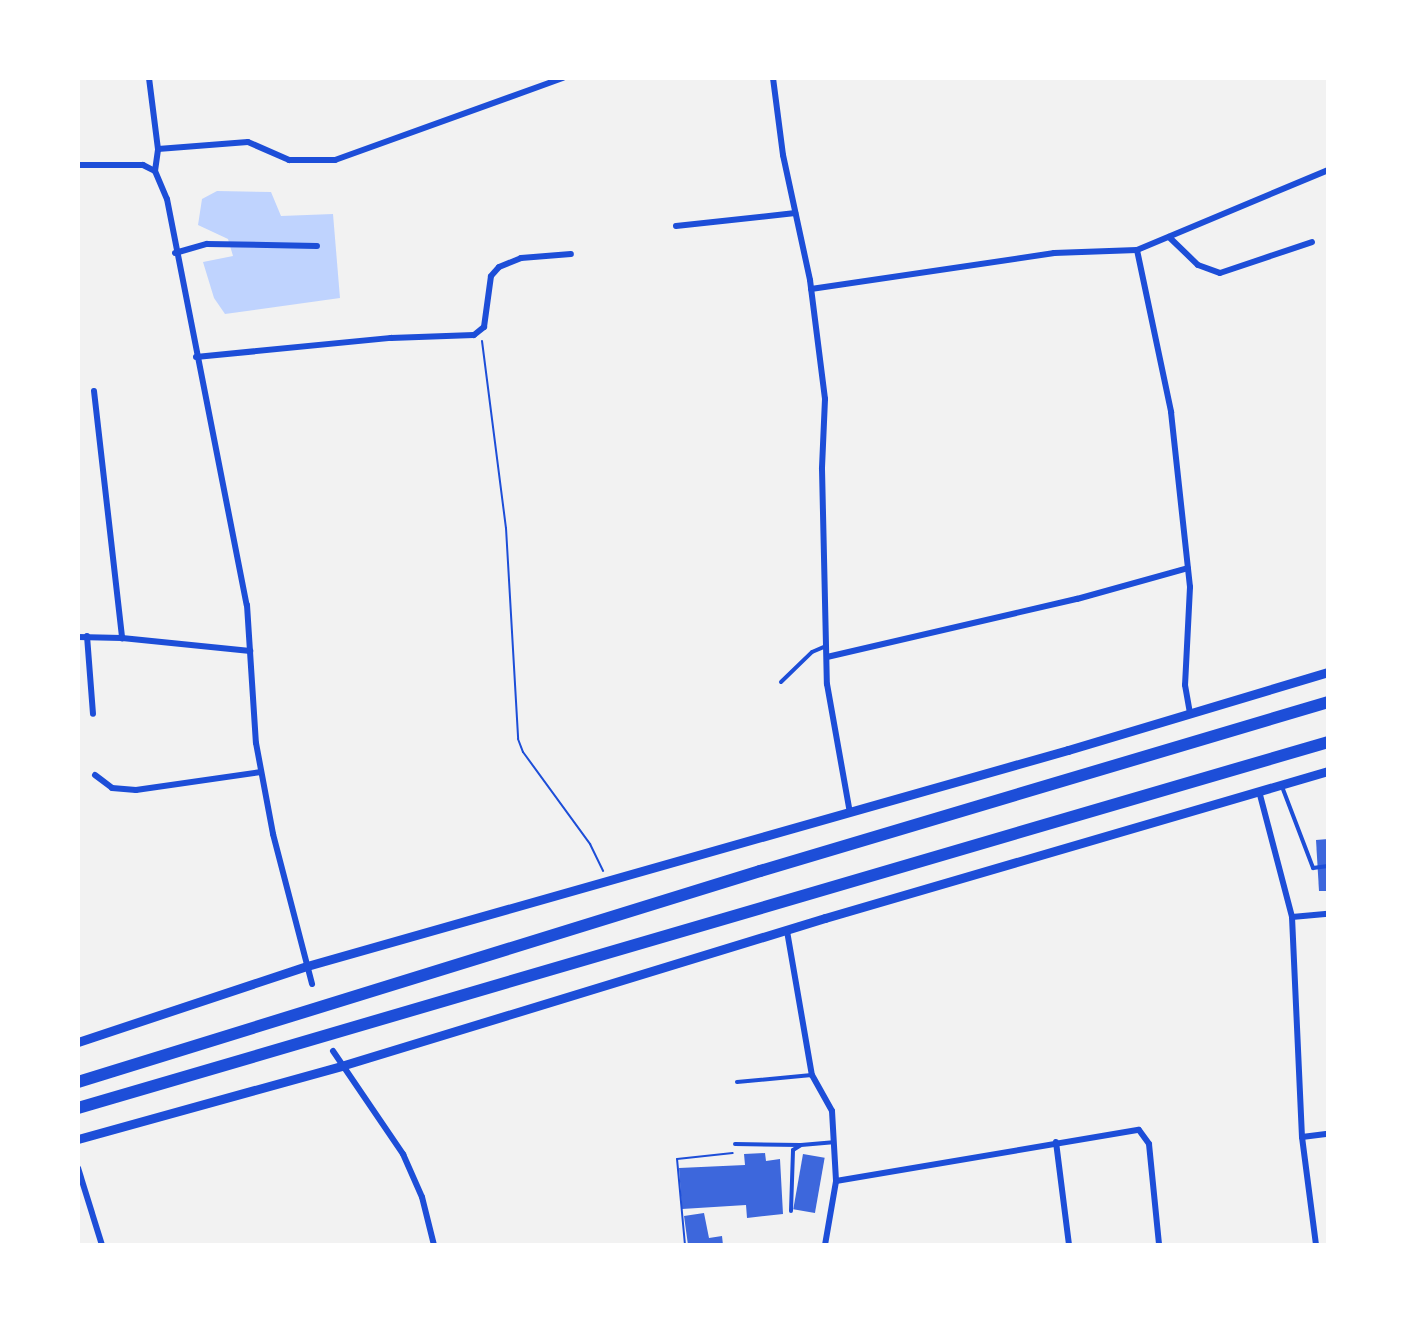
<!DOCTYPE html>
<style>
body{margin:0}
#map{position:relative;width:1406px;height:1323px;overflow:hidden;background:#f2f2f2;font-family:"Archivo Narrow",sans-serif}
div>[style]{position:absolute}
.water>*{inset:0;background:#bfd3fe}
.building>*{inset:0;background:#3d67dc;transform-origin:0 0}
.path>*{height:2px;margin:-1px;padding:0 1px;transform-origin:1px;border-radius:1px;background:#1d4ed8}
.service>*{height:4px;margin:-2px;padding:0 2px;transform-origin:2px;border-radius:2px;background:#1d4ed8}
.minor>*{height:6px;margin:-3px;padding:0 3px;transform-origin:3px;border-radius:3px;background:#1d4ed8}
.tertiary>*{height:9px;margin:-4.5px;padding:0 4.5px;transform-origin:4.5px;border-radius:4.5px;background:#1d4ed8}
.trunk>*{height:12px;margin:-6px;padding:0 6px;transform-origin:6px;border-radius:6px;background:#1d4ed8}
span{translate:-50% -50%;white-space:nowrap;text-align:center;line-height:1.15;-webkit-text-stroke:4.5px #fff;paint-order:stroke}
.frame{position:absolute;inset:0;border:80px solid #fff;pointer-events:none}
</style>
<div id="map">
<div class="water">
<i style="clip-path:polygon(217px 191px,271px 192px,281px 216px,333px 214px,340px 298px,225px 314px,214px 298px,203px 262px,233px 256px,228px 239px,198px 225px,202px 199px)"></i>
</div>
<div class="building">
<i style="clip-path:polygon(1328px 839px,1328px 891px,1319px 891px,1316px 840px)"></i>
<i style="clip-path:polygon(765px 1153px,766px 1161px,780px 1159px,783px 1214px,747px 1218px,746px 1205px,682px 1209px,679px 1168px,745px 1165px,744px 1154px)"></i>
<i style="left:803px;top:1154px;width:22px;height:56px;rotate:10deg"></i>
<i style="clip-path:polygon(704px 1213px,709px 1238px,722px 1236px,723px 1245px,688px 1245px,684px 1216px)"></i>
</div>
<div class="path">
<i style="left:482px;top:341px;width:189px;rotate:82.7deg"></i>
<i style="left:506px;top:528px;width:211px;rotate:86.7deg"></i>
<i style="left:518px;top:739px;width:14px;rotate:69deg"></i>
<i style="left:523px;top:752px;width:114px;rotate:53.9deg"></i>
<i style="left:590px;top:844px;width:30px;rotate:64deg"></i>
<i style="left:685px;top:1245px;width:86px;rotate:-95.3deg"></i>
<i style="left:677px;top:1159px;width:56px;rotate:-6.1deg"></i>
</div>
<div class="service">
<i style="left:781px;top:682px;width:43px;rotate:-44.1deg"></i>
<i style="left:812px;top:652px;width:15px;rotate:-23deg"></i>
<i style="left:1281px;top:784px;width:90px;rotate:69.1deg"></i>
<i style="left:1313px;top:868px;width:15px;rotate:-8deg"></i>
<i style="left:737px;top:1082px;width:75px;rotate:-5.3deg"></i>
<i style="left:735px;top:1144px;width:65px;rotate:0.9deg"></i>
<i style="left:791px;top:1211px;width:61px;rotate:-88.1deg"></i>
<i style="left:793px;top:1150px;width:9px;rotate:-32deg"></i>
<i style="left:801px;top:1145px;width:32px;rotate:-5deg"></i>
</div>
<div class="minor">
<i style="left:149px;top:78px;width:72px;rotate:82.8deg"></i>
<i style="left:773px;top:78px;width:78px;rotate:82.6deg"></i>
<i style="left:783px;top:155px;width:128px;rotate:77.8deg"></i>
<i style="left:810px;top:280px;width:120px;rotate:82.8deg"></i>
<i style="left:825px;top:399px;width:70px;rotate:92.5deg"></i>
<i style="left:822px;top:469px;width:215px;rotate:88.7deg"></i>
<i style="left:827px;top:684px;width:131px;rotate:79.9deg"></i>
<i style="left:78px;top:165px;width:65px"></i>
<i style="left:143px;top:165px;width:13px;rotate:27deg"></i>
<i style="left:155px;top:171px;width:30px;rotate:67deg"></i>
<i style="left:167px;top:199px;width:414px;rotate:78.9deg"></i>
<i style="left:247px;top:605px;width:138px;rotate:86.3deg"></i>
<i style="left:256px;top:743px;width:93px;rotate:79.4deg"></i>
<i style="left:273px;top:834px;width:155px;rotate:75.4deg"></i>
<i style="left:155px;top:171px;width:22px;rotate:-82deg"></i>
<i style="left:158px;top:149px;width:90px;rotate:-4.4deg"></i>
<i style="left:248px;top:142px;width:45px;rotate:23.7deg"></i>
<i style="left:289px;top:160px;width:46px"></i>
<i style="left:335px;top:160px;width:242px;rotate:-19.8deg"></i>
<i style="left:676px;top:226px;width:120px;rotate:-6.2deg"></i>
<i style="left:1169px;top:237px;width:40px;rotate:44deg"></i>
<i style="left:1198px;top:265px;width:23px;rotate:20deg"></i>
<i style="left:1220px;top:273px;width:97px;rotate:-18.6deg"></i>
<i style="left:1137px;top:250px;width:166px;rotate:78.1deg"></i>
<i style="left:1171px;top:412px;width:176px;rotate:83.8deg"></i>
<i style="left:1190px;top:587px;width:98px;rotate:92.9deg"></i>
<i style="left:1185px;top:685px;width:28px;rotate:80deg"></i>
<i style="left:175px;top:253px;width:33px;rotate:-16deg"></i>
<i style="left:207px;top:244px;width:110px;rotate:1deg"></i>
<i style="left:811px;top:289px;width:246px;rotate:-8.4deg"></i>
<i style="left:1054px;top:253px;width:83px;rotate:-2.1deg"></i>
<i style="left:1137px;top:250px;width:207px;rotate:-22.7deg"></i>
<i style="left:196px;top:357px;width:196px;rotate:-5.6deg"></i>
<i style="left:391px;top:338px;width:83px;rotate:-2.1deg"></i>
<i style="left:474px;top:335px;width:13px;rotate:-39deg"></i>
<i style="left:484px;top:327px;width:51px;rotate:-82.2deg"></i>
<i style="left:491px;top:276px;width:12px;rotate:-48deg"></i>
<i style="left:499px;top:267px;width:24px;rotate:-22deg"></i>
<i style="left:521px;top:258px;width:50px;rotate:-4.6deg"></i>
<i style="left:94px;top:391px;width:249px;rotate:83.5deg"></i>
<i style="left:122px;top:638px;width:129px;rotate:5.8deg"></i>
<i style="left:87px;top:636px;width:78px;rotate:85.6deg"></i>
<i style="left:78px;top:637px;width:44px;rotate:1.3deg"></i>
<i style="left:827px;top:657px;width:257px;rotate:-13.1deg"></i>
<i style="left:1077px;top:599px;width:115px;rotate:-15.6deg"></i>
<i style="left:95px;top:775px;width:21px;rotate:37deg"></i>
<i style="left:112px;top:788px;width:24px;rotate:5deg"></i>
<i style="left:136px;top:790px;width:126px;rotate:-8.2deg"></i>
<i style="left:1259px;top:791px;width:130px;rotate:75.3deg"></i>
<i style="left:1292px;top:917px;width:220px;rotate:87.4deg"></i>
<i style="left:1302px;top:1137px;width:109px;rotate:82.6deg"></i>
<i style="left:1292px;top:917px;width:36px;rotate:-5deg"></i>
<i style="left:787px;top:931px;width:146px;rotate:80.2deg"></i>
<i style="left:812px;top:1075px;width:41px;rotate:60.9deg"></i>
<i style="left:832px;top:1111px;width:70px;rotate:86.7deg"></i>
<i style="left:836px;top:1181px;width:307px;rotate:-9.6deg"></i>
<i style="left:1139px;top:1130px;width:17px;rotate:54deg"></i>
<i style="left:1149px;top:1144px;width:101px;rotate:84.3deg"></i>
<i style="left:333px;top:1051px;width:125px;rotate:55.8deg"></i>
<i style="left:403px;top:1154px;width:47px;rotate:66.2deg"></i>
<i style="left:422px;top:1197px;width:49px;rotate:76deg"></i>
<i style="left:1302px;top:1137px;width:26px;rotate:-7deg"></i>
<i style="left:1056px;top:1142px;width:104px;rotate:82.8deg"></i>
<i style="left:78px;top:1168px;width:81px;rotate:72.7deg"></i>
<i style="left:825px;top:1245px;width:65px;rotate:-80.2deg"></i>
</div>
<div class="tertiary">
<i style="left:78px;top:1042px;width:241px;rotate:-18.4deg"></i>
<i style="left:307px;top:966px;width:791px;rotate:-15.85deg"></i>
<i style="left:1068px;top:750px;width:271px;rotate:-16.7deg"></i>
<i style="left:78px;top:1139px;width:273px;rotate:-15.5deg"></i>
<i style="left:341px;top:1066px;width:506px;rotate:-17deg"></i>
<i style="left:825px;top:918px;width:524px;rotate:-16.29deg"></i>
</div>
<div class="trunk">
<i style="left:78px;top:1082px;width:714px;rotate:-17.19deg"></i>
<i style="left:760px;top:871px;width:593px;rotate:-16.57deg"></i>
<i style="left:78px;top:1108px;width:1302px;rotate:-16.32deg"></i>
</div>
<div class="frame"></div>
</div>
